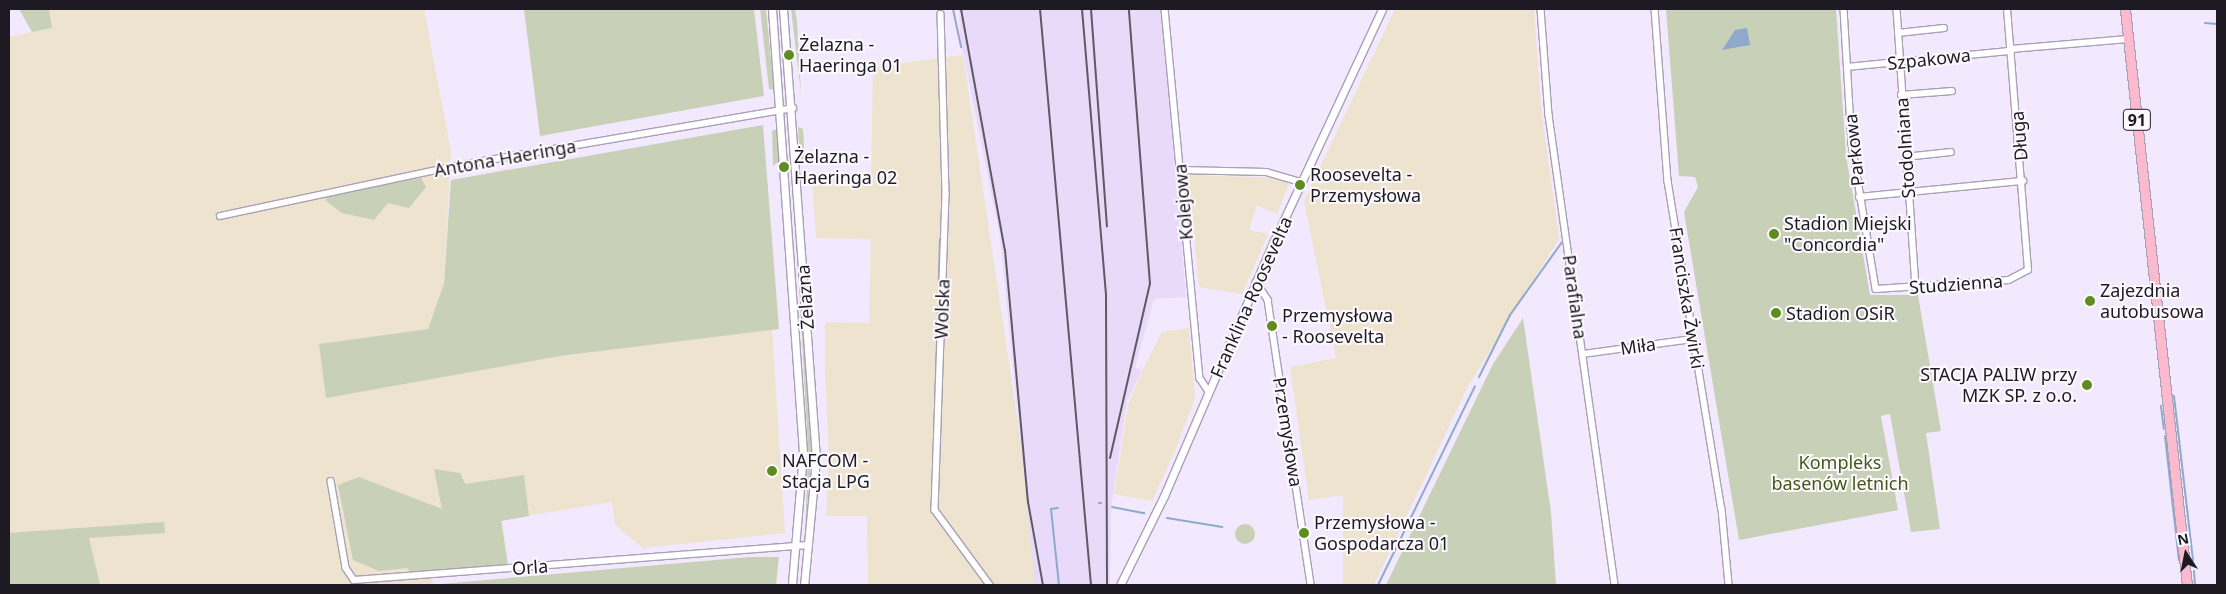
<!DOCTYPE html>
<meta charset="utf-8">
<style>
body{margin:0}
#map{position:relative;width:2226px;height:594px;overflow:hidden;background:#f3e9fe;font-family:"Noto Sans",sans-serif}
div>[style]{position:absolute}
.industrial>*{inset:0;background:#ede3ce}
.built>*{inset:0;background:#e9dafa}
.green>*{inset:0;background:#c8d0b7}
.round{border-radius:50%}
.water>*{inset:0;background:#8ea9cb}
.stream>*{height:2px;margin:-1px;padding:0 1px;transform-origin:1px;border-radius:1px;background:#8ea9cb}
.roads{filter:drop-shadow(1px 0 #aa9fb7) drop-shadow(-1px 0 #aa9fb7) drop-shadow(0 1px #aa9fb7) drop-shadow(0 -1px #aa9fb7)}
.minor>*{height:5.5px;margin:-2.75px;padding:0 2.75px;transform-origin:2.75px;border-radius:2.75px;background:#fff}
.tertiary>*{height:7px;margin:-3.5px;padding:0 3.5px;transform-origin:3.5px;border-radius:3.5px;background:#fff}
.primary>*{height:9px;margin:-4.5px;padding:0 4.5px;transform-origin:4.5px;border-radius:4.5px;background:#fbbace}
.rail>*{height:2px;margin:-1px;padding:0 1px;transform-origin:1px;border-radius:1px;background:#5e5965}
.dots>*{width:14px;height:14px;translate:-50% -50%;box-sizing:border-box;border:2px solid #fcfaff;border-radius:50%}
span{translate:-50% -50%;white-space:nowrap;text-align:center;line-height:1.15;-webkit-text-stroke:4px #fcfaff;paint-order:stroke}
.shield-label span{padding:1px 4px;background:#fcfaff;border:1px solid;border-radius:4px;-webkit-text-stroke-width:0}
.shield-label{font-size:16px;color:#1e1a23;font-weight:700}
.poi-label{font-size:18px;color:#1e1a23}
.left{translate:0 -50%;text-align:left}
.right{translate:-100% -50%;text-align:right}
.street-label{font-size:18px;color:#1e1a23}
.park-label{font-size:18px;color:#475618}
.frame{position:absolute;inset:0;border:10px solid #1e1a23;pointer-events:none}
.north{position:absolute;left:2161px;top:529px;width:50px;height:50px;-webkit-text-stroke:4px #fcfaff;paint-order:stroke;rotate:349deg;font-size:14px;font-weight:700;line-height:20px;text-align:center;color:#1e1a23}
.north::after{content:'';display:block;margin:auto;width:18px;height:22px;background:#1e1a23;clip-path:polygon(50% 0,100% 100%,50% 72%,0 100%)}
</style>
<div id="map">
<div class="industrial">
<i style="clip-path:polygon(49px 9px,424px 9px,451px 152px,444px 283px,428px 329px,319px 344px,564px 356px,772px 327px,785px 533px,643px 548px,615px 525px,612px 502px,502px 520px,507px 558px,430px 562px,433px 585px,9px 585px,9px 37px,51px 28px)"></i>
<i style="clip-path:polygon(1395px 9px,1534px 9px,1541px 108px,1559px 239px,1468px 386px,1374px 585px,1343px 585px,1343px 495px,1309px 500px,1290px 367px,1336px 358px,1304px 201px)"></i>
<i style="clip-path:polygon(963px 55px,1042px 585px,868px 585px,867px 516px,826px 516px,829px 459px,825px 371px,825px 322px,869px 323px,871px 239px,816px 238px,812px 178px,871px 179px,873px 67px)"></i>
<i style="clip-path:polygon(1188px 175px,1276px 178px,1289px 184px,1277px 214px,1257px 205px,1249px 230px,1268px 234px,1242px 294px,1199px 287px)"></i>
<i style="clip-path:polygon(1189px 328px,1195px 398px,1175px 451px,1152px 501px,1114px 494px,1128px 405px,1143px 369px,1162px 332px)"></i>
</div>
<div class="built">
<i style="clip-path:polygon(959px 9px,1161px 9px,1186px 297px,1154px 299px,1135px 367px,1142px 370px,1127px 401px,1111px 508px,1110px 585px,1035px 585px,1000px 237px,960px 37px)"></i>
</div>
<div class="green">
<i style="clip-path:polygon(19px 9px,49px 9px,52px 28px,32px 32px)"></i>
<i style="clip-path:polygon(524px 9px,754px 9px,764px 96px,540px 136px)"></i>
<i style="clip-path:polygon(760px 9px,766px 9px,774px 90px,769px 89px)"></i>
<i style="clip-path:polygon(791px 9px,795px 9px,797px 21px,801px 93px)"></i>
<i style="clip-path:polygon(1666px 9px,1836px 9px,1846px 155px,1870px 295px,1918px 295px,1941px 431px,1926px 433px,1940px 529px,1911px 532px,1890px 414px,1881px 416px,1898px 510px,1739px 540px,1684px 212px,1698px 187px,1695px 177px,1679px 176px)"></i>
<i style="clip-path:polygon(763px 125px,779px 329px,560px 356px,326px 398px,319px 344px,428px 329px,444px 283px,451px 180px)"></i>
<i style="clip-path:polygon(798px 127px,803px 129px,805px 163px,800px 159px)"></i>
<i style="clip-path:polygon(777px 129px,779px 161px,773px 166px,772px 131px)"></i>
<i style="clip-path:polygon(421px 178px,426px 187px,409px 208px,388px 203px,374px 220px,342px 213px,325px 200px,331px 194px)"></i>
<i style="clip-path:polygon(795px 210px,812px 448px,805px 535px,808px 450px)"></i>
<i style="clip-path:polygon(1523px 318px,1551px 512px,1556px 585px,1386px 585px,1493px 364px)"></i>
<i style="clip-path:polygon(434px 469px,460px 473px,465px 484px,524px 475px,529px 516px,501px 521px,508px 565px,412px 573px,407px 568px,379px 571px,353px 560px,338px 485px,359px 477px,442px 509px)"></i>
<i style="clip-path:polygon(164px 522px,165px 533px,89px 538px,100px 585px,10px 585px,9px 533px)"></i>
<i class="round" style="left:1235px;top:524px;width:20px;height:20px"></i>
<i style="clip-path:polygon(750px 557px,779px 557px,776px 585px,429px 585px)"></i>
</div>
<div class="water">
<i style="clip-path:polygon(1747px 28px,1750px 45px,1722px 50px,1735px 30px)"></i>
</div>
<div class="stream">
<i style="left:953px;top:9px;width:39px;rotate:78deg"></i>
<i style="left:2205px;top:23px;width:12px;rotate:5deg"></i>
<i style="left:1479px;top:377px;width:69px;rotate:-63.4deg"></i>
<i style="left:1510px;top:315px;width:90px;rotate:-54.5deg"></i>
<i style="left:2174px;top:396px;width:165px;rotate:83.4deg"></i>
<i style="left:2161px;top:406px;width:23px;rotate:83deg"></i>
<i style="left:2165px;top:436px;width:125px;rotate:83.6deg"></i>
<i style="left:934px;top:442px;width:203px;rotate:-88.3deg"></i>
<i style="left:1099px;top:503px;width:2px"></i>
<i style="left:1112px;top:507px;width:33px;rotate:11deg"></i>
<i style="left:1058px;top:508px;width:7px;rotate:172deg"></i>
<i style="left:1051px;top:509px;width:76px;rotate:84deg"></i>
<i style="left:1167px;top:518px;width:56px;rotate:9.3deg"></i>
<i style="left:2194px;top:571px;width:14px;rotate:86deg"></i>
<i style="left:1378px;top:585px;width:221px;rotate:-64deg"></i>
</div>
<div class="roads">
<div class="minor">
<i style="left:1165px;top:9px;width:371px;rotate:84.6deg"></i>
<i style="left:1200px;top:378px;width:17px;rotate:57deg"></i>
<i style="left:1541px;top:9px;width:106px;rotate:85.7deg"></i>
<i style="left:1549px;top:115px;width:475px;rotate:82deg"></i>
<i style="left:1655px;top:9px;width:172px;rotate:85.7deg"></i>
<i style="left:1668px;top:181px;width:332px;rotate:80.7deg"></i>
<i style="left:1722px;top:509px;width:76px;rotate:84.7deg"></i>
<i style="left:1844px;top:9px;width:135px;rotate:86.6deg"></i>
<i style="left:1852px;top:144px;width:147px;rotate:80.6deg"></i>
<i style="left:1876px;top:289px;width:133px;rotate:-3.9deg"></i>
<i style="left:2009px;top:280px;width:21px;rotate:-28deg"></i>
<i style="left:2028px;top:270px;width:262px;rotate:-94.6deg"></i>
<i style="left:1897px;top:9px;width:280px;rotate:86.1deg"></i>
<i style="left:941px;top:14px;width:180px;rotate:88.4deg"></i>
<i style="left:946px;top:194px;width:316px;rotate:92deg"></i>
<i style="left:935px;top:510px;width:93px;rotate:53.7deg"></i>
<i style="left:1898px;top:33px;width:46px;rotate:-6.2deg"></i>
<i style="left:2011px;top:49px;width:117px;rotate:-4.9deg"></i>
<i style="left:1847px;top:67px;width:165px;rotate:-5.6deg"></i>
<i style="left:1901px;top:95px;width:51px;rotate:-4.5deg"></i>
<i style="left:1905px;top:157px;width:46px;rotate:-6.2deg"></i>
<i style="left:1180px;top:170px;width:86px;rotate:1.3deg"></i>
<i style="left:1266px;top:172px;width:36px;rotate:16deg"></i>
<i style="left:1859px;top:197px;width:165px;rotate:-5.6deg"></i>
<i style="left:220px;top:216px;width:245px;rotate:-12deg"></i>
<i style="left:460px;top:165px;width:338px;rotate:-9.7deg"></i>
<i style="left:1256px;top:282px;width:22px;rotate:56deg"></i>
<i style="left:1268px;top:300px;width:288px;rotate:81.4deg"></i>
<i style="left:1583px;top:354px;width:111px;rotate:-7.8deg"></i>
<i style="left:331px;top:481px;width:88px;rotate:80.2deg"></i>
<i style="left:346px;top:568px;width:14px;rotate:56deg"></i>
<i style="left:354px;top:580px;width:456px;rotate:-4.4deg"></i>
</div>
<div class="tertiary">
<i style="left:772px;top:9px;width:445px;rotate:86deg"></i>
<i style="left:803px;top:453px;width:132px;rotate:94.8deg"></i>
<i style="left:783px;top:9px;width:451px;rotate:85.8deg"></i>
<i style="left:816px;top:459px;width:127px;rotate:95.4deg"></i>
<i style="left:1120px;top:585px;width:99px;rotate:-63.7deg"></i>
<i style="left:1164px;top:496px;width:278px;rotate:-66.7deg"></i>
<i style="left:1274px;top:241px;width:256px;rotate:-65deg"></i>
</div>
<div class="primary">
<i style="left:2125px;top:9px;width:579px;rotate:83.86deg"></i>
</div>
</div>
<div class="rail">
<i style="left:961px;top:9px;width:245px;rotate:79.7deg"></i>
<i style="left:1005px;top:250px;width:253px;rotate:84.8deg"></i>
<i style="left:1028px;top:502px;width:84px;rotate:79.8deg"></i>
<i style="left:1040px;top:9px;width:578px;rotate:84.94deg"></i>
<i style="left:1082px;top:9px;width:287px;rotate:85.2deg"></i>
<i style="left:1106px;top:295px;width:290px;rotate:89.8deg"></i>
<i style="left:1091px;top:9px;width:218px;rotate:85.8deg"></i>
<i style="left:1110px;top:458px;width:179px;rotate:-77.1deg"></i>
<i style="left:1150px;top:284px;width:276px;rotate:-94.4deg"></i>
</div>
<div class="dots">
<i style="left:789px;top:55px;background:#5f8c1e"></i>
<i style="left:784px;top:167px;background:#5f8c1e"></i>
<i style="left:1300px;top:185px;background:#5f8c1e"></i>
<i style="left:1774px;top:234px;background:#5f8c1e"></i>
<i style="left:2090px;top:301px;background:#5f8c1e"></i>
<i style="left:1776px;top:313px;background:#5f8c1e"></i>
<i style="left:1272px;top:326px;background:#5f8c1e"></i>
<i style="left:2087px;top:385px;background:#5f8c1e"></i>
<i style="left:772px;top:471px;background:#5f8c1e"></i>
<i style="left:1304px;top:533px;background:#5f8c1e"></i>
</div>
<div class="shield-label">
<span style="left:2137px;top:120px">91</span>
</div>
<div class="poi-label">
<span class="left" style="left:799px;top:55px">Żelazna -<br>Haeringa 01</span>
<span class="left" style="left:794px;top:167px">Żelazna -<br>Haeringa 02</span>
<span class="left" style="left:1310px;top:185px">Roosevelta -<br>Przemysłowa</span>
<span class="left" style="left:1784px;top:234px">Stadion Miejski<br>"Concordia"</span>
<span class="left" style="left:2100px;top:301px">Zajezdnia<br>autobusowa</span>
<span class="left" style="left:1786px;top:313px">Stadion OSiR</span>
<span class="left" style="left:1282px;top:326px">Przemysłowa<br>- Roosevelta</span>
<span class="right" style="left:2077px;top:385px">STACJA PALIW przy<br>MZK SP. z o.o.</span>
<span class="left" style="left:782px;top:471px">NAFCOM -<br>Stacja LPG</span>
<span class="left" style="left:1314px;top:533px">Przemysłowa -<br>Gospodarcza 01</span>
</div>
<div class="street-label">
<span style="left:1929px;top:59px;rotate:-6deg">Szpakowa</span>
<span style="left:2019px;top:136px;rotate:-95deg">Długa</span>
<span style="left:1905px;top:148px;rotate:-94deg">Stodolniana</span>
<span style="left:1854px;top:150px;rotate:-96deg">Parkowa</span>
<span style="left:505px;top:158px;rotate:-10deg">Antona Haeringa</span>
<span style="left:1183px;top:202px;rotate:-95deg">Kolejowa</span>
<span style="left:1956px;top:284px;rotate:-4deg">Studzienna</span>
<span style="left:805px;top:297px;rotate:-94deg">Żelazna</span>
<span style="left:1251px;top:297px;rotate:-66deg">Franklina Roosevelta</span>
<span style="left:1575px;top:297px;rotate:82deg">Parafialna</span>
<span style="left:1687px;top:298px;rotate:81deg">Franciszka Żwirki</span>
<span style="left:942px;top:309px;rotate:-88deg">Wolska</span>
<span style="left:1638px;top:346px;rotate:-8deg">Miła</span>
<span style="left:1288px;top:432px;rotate:81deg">Przemysłowa</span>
<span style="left:530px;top:567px;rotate:-4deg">Orla</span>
</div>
<div class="park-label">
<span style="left:1840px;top:473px">Kompleks<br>basenów letnich</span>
</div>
<div class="frame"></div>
<div class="north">N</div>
</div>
